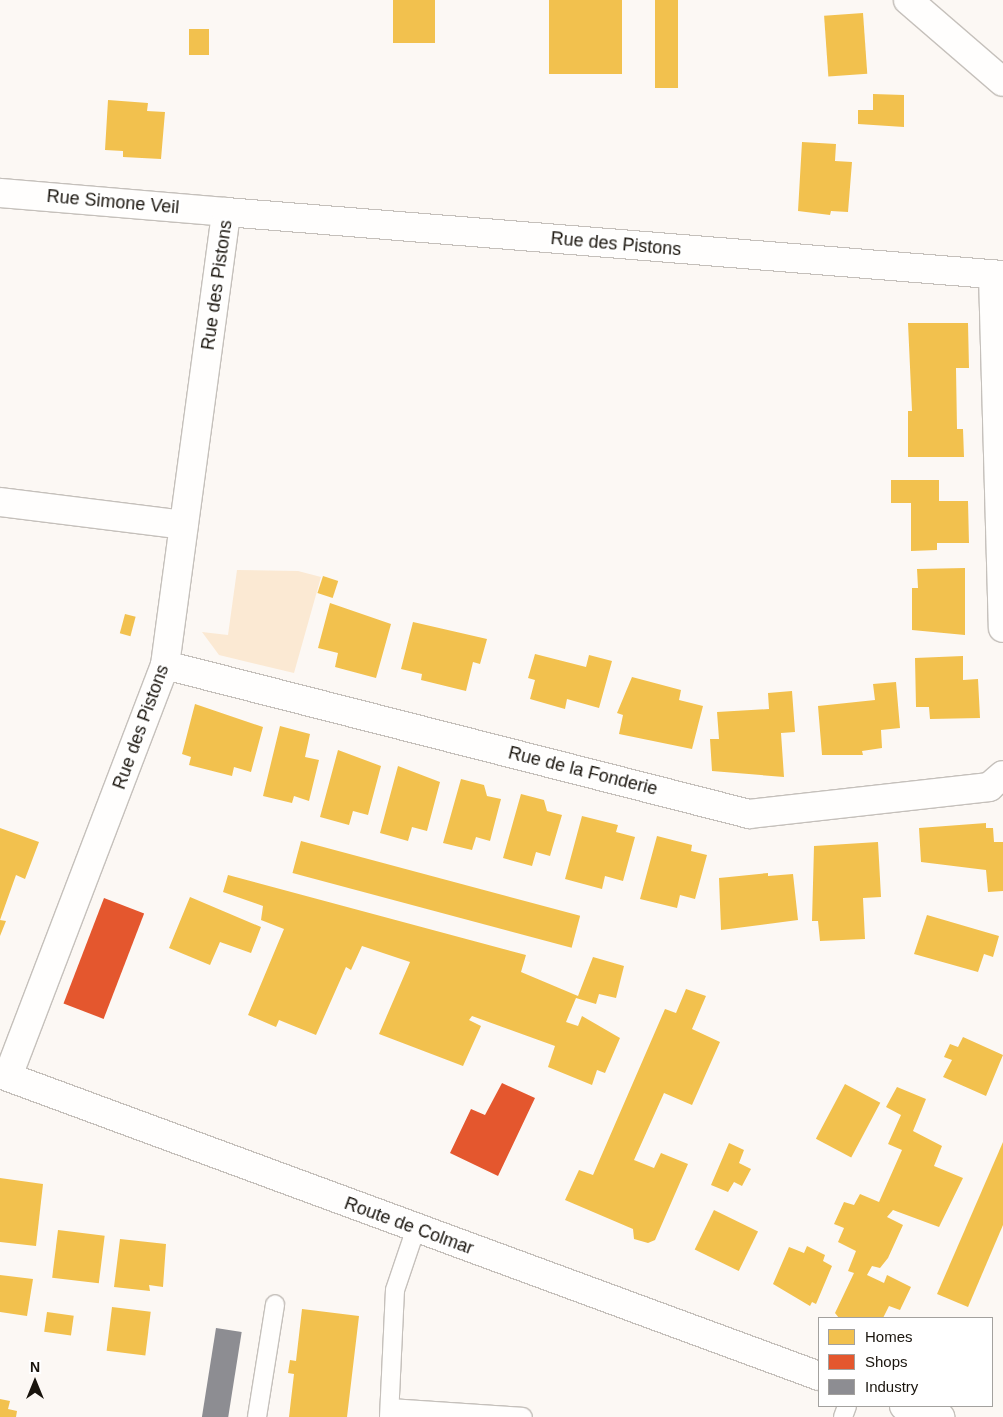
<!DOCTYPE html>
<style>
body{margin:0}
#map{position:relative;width:1003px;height:1417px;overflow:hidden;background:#fcf8f4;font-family:Helvetica,sans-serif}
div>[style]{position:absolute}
.green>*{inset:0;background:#fbe9d3}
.homes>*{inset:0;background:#f2c14e;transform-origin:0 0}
.shops>*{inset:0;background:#e4572e;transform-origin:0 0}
.industry>*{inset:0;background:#8d8d92;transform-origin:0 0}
.roads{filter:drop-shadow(1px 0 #c5c0bb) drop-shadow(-1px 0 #c5c0bb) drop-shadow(0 1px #c5c0bb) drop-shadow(0 -1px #c5c0bb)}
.lane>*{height:18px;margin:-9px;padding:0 9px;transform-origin:9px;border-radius:9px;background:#fffefd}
.street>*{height:28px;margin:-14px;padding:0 14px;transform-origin:14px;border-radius:14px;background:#fffefd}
.secondary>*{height:28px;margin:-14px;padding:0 14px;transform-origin:14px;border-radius:14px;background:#fffefd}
span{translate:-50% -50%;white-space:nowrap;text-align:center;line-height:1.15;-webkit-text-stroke:5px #fff;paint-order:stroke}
.street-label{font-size:18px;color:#19140d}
.legend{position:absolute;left:818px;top:1317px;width:175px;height:90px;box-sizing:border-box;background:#fff;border:1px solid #a3a19e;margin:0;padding:6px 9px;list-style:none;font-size:15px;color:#19140d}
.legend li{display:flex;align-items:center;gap:10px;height:25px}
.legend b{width:25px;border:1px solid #a3a19e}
.north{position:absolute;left:10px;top:1357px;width:50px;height:50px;-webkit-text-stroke:4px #fff;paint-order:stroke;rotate:0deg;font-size:14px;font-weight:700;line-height:20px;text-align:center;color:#19140d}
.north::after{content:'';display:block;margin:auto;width:18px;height:22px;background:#19140d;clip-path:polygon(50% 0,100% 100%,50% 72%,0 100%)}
</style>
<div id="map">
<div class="green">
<i style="clip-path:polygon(237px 570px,298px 571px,321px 577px,294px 673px,219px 655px,202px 632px,228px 635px)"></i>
</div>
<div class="homes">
<i style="left:393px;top:0;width:42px;height:43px"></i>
<i style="left:549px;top:0;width:73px;height:74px"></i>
<i style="left:655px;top:0;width:23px;height:88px"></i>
<i style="left:863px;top:13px;width:61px;height:39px;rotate:86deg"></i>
<i style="left:189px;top:29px;width:20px;height:26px"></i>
<i style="clip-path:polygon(873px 94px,904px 95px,904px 127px,858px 124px,858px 110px,873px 110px)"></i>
<i style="clip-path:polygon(108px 100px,148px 103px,147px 111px,165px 112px,161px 159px,123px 157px,123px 151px,105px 150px)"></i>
<i style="clip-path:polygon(802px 142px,836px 144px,835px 161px,852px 162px,848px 212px,831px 211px,830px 215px,798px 211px)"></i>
<i style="clip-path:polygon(908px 323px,968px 323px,969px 368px,956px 368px,957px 429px,963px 429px,964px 457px,908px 457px,908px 411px,912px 411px)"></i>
<i style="clip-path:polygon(891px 480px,939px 480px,939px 501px,968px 501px,969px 543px,937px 543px,937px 550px,911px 551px,911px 503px,891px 503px)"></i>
<i style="clip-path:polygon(965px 568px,965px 635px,912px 630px,912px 588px,918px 588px,917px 569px)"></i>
<i style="left:323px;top:576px;width:16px;height:18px;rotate:18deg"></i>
<i style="clip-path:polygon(330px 603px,391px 624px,376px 678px,335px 667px,338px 653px,318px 648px)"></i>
<i style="left:125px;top:614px;width:11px;height:20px;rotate:15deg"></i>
<i style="clip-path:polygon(413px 622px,487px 639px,480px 664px,473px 662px,466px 691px,421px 680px,422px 674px,401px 669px)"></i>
<i style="clip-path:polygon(535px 654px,586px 667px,589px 655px,612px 661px,599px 708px,567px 699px,565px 709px,530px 699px,535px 680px,528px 678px)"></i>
<i style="clip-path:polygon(963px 656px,963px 680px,978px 679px,980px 718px,930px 719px,929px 707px,916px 707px,915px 658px)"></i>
<i style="clip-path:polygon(632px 677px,681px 690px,679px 700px,703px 706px,692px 749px,619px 734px,623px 715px,617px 713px)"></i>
<i style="clip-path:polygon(896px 682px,900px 728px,881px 730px,882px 748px,862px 751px,863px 755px,822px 755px,818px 706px,875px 700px,873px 684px)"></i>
<i style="clip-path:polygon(792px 691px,795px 732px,781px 733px,784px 777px,712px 771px,710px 739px,719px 739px,717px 712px,769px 709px,768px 693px)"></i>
<i style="clip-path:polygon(195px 704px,263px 727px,251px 772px,234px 767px,232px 776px,189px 765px,191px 757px,182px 754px)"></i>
<i style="clip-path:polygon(280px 726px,310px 734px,305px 757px,319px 760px,309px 801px,294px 796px,292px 803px,263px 796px)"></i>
<i style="clip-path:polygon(338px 750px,381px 766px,368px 815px,353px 811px,349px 825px,320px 817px)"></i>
<i style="clip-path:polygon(398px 766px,440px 782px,427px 831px,412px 827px,408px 841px,380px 833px)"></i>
<i style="clip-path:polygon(461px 779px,484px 785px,487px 796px,501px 799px,490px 841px,476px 837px,472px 850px,443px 843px)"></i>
<i style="clip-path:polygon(521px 794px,544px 800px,547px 811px,562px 815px,550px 856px,536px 852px,532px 866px,503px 858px)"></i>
<i style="clip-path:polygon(582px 816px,618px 825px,616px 832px,635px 837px,623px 881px,605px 876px,602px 889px,565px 879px)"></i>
<i style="clip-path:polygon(986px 823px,986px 828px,993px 828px,994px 842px,1003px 842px,1003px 891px,988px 892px,986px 870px,921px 862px,919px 828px)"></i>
<i style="clip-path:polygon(0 828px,39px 842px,25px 879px,16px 875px,0 920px,6px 921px,0 936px)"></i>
<i style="clip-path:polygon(657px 836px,692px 845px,691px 851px,707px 855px,695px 899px,680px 895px,677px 908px,640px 899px)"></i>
<i style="left:301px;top:841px;width:289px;height:33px;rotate:15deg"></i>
<i style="clip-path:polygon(878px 842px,881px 897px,863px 898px,865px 939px,820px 941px,818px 921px,812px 921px,814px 846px)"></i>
<i style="clip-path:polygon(768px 873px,768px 876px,793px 874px,798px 920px,721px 930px,719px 878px)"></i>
<i style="clip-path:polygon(228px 875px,526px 955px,521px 972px,578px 996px,593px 957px,624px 966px,616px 998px,599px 994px,596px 1004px,576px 998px,566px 1022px,578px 1026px,582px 1016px,620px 1038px,605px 1073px,597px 1070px,592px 1085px,548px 1067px,555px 1046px,472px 1016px,469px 1020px,481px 1026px,463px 1066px,379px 1034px,410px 962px,362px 946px,351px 970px,346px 967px,316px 1035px,279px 1020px,276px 1027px,248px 1015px,284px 929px,261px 920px,263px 906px,223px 892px)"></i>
<i style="clip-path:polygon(190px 897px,261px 927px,251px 953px,220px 942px,210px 965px,169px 948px)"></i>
<i style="clip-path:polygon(927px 915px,999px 936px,993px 957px,984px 954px,978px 972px,914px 954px)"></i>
<i style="clip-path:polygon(686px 989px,706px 996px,692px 1029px,720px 1042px,692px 1105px,664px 1093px,634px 1160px,654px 1168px,661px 1153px,688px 1164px,655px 1240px,648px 1243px,634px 1239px,633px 1229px,565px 1200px,579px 1170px,593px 1175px,665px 1009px,676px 1013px)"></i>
<i style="clip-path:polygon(963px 1037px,1003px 1055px,986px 1096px,943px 1077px,952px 1060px,944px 1057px,950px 1044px,958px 1047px)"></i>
<i style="left:845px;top:1084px;width:40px;height:62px;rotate:28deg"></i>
<i style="clip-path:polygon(897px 1087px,926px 1099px,913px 1131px,942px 1146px,934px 1166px,963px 1178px,939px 1227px,893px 1210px,887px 1217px,903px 1225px,888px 1258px,880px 1268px,872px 1266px,867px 1275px,884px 1283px,887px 1275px,911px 1287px,900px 1310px,889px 1306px,883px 1318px,839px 1318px,835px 1313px,854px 1273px,848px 1271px,856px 1251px,838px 1242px,844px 1228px,834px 1224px,844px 1202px,854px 1205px,860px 1194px,879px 1202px,902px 1150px,888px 1144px,901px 1115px,886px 1107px)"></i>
<i style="clip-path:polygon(1003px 1142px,1003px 1225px,968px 1307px,937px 1294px)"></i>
<i style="clip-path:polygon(729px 1143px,744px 1150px,739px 1163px,751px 1169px,742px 1186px,734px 1182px,728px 1192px,711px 1185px)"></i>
<i style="clip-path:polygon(0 1178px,43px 1184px,36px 1246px,0 1242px)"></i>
<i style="left:714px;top:1210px;width:49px;height:44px;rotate:26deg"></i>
<i style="left:58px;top:1230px;width:47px;height:48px;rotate:7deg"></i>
<i style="clip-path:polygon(120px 1239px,166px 1244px,163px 1287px,149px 1285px,150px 1291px,114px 1287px)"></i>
<i style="clip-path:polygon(807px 1246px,825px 1255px,823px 1261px,832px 1266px,816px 1304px,812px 1302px,810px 1306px,773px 1284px,789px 1247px,804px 1253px)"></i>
<i style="clip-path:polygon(0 1275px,33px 1279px,27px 1316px,0 1312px)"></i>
<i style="left:112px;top:1307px;width:39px;height:44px;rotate:7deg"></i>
<i style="clip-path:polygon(302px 1309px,359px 1316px,347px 1417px,289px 1417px,294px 1374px,288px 1373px,290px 1360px,296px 1361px)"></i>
<i style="left:47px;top:1312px;width:27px;height:20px;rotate:8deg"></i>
<i style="clip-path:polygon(0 1399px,10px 1401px,8px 1409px,17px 1411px,16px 1417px,0 1417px)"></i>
</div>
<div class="shops">
<i style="left:104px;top:898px;width:43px;height:113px;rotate:21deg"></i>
<i style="clip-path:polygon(502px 1083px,535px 1098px,498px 1176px,450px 1153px,471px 1109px,485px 1115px)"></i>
</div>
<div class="industry">
<i style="left:216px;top:1328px;width:26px;height:90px;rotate:9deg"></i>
</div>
<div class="roads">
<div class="lane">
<i style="left:391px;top:1408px;width:132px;rotate:3.9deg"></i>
<i style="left:257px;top:1417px;width:114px;rotate:-80.9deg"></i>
<i style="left:389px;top:1417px;width:127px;rotate:-87.3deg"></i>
<i style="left:395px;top:1290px;width:65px;rotate:-71.3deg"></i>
<i style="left:843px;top:1417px;width:12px;rotate:-70deg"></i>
</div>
<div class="street">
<i style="left:0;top:193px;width:227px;rotate:4.8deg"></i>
<i style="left:993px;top:275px;width:353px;rotate:88.4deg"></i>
<i style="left:0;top:502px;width:185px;rotate:7.1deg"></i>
<i style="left:165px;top:665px;width:603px;rotate:14.31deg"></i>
<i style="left:749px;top:814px;width:242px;rotate:-6.4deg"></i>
<i style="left:989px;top:787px;width:18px;rotate:-41deg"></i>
<i style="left:8px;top:1076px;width:440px;rotate:-69.1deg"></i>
<i style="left:165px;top:665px;width:457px;rotate:-82.3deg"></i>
<i style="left:226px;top:212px;width:780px;rotate:4.64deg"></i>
</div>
<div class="secondary">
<i style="left:908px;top:0;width:125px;rotate:40.8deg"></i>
<i style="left:0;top:1074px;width:873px;rotate:20.24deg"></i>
<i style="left:904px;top:1406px;width:38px;rotate:17deg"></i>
</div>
</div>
<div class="street-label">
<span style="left:113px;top:202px;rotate:5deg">Rue Simone Veil</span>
<span style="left:616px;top:244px;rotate:5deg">Rue des Pistons</span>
<span style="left:217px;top:285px;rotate:-82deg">Rue des Pistons</span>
<span style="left:141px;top:727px;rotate:-70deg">Rue des Pistons</span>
<span style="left:583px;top:771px;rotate:14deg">Rue de la Fonderie</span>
<span style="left:409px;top:1226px;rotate:20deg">Route de Colmar</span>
</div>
<ul class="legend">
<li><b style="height:14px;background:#f2c14e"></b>Homes</li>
<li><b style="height:14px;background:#e4572e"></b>Shops</li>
<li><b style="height:14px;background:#8d8d92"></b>Industry</li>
</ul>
<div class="north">N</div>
</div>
